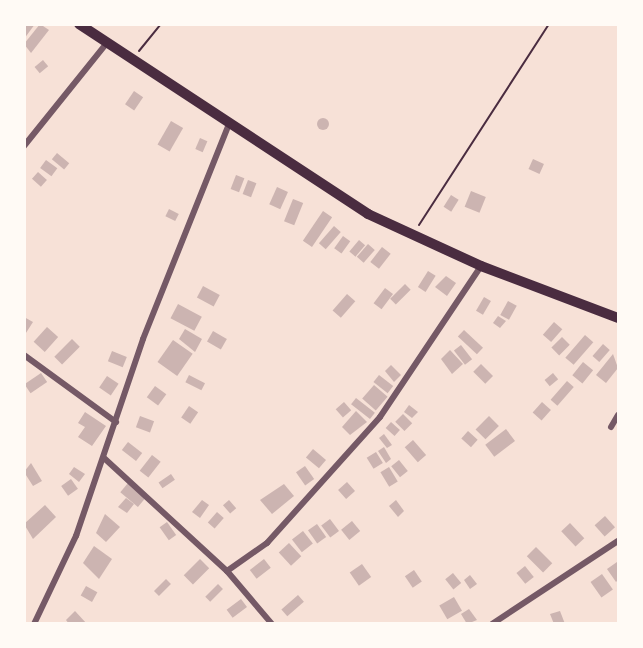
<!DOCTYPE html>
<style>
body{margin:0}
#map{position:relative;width:643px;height:648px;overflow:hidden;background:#f7e1d7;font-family:Poppins,sans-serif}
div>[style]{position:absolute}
.building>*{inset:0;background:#ccb4b1;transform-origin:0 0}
.round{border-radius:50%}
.path>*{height:2px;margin:-1px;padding:0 1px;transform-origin:1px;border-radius:1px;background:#4a2c40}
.minor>*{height:6px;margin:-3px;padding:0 3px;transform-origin:3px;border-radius:3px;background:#755966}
.trunk>*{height:10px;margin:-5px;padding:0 5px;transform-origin:5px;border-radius:5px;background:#4a2c40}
span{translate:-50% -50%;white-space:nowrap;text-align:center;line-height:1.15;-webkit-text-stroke:5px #fffaf5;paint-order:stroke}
.frame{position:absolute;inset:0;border:26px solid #fffaf5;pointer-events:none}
</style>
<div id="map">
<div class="building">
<i style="clip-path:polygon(24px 24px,35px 24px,24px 39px)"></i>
<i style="clip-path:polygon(40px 24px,49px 30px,31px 53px,24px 44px)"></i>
<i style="left:43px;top:60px;width:8px;height:11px;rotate:50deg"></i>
<i style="left:134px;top:91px;width:11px;height:16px;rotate:34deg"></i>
<i class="round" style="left:317px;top:118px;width:12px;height:12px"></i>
<i style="left:171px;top:121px;width:14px;height:27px;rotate:30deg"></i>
<i style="left:200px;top:138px;width:8px;height:12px;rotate:23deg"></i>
<i style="left:57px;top:153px;width:16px;height:8px;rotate:40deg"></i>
<i style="left:533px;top:159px;width:12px;height:11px;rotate:24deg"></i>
<i style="left:46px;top:160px;width:14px;height:10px;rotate:36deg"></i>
<i style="left:38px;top:172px;width:12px;height:9px;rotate:42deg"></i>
<i style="left:236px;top:175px;width:9px;height:15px;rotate:21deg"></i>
<i style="left:248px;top:180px;width:9px;height:15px;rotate:21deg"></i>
<i style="left:277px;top:187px;width:12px;height:19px;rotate:24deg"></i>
<i style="left:471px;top:191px;width:16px;height:17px;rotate:22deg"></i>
<i style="left:451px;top:195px;width:9px;height:14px;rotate:32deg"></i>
<i style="left:293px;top:199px;width:11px;height:24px;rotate:22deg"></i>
<i style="left:169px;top:209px;width:11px;height:8px;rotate:27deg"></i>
<i style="left:323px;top:211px;width:11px;height:36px;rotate:34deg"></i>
<i style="left:334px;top:226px;width:9px;height:23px;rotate:41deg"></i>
<i style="left:343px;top:236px;width:9px;height:15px;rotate:36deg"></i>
<i style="left:359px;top:240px;width:8px;height:15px;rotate:40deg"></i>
<i style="left:368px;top:244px;width:9px;height:17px;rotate:41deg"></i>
<i style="left:382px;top:247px;width:11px;height:19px;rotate:38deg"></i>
<i style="left:428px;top:271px;width:9px;height:19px;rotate:32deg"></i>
<i style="clip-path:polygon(446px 276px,456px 283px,447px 296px,435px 287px)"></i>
<i style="left:405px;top:284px;width:8px;height:21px;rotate:45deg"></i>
<i style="left:203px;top:286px;width:19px;height:13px;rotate:28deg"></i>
<i style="left:385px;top:288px;width:10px;height:19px;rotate:37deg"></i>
<i style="left:347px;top:294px;width:11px;height:22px;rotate:41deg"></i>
<i style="left:484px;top:297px;width:8px;height:16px;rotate:30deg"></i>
<i style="left:508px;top:301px;width:10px;height:16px;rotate:29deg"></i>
<i style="left:178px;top:304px;width:27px;height:16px;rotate:28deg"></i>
<i style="clip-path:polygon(498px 316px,506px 321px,500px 328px,493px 323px)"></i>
<i style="clip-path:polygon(24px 317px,33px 322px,24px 336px)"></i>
<i style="left:554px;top:322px;width:11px;height:17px;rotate:41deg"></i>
<i style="left:47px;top:327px;width:15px;height:20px;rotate:42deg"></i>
<i style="clip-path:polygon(185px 329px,202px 339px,195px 352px,179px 339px)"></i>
<i style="left:464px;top:330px;width:26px;height:9px;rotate:43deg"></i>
<i style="left:213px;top:331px;width:16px;height:12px;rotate:30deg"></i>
<i style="left:585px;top:335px;width:11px;height:30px;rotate:41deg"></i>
<i style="left:562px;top:337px;width:11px;height:15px;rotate:45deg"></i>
<i style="left:72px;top:339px;width:11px;height:25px;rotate:45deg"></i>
<i style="left:173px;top:340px;width:24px;height:27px;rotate:35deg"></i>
<i style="left:603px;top:344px;width:9px;height:16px;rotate:41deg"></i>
<i style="left:461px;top:345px;width:18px;height:9px;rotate:52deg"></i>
<i style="clip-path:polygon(450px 350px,463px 364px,452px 374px,441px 359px)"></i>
<i style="left:112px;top:351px;width:16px;height:11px;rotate:22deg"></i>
<i style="clip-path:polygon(613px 354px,618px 368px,606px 383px,596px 375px)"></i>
<i style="left:583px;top:362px;width:13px;height:17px;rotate:39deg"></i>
<i style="left:481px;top:364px;width:17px;height:11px;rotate:45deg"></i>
<i style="clip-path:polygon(391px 365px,401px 375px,394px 382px,385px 371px)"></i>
<i style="left:41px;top:373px;width:11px;height:20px;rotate:56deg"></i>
<i style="left:553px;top:373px;width:8px;height:11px;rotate:50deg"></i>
<i style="left:189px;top:375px;width:18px;height:8px;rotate:27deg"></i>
<i style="left:379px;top:375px;width:18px;height:9px;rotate:38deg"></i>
<i style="left:107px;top:376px;width:14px;height:14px;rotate:34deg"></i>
<i style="left:567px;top:381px;width:9px;height:25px;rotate:41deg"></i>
<i style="left:374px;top:385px;width:18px;height:18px;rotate:41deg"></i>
<i style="left:155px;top:386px;width:14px;height:14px;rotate:36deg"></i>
<i style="left:356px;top:398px;width:24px;height:8px;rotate:38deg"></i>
<i style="left:344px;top:402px;width:11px;height:11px;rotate:49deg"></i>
<i style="left:542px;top:402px;width:12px;height:14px;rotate:42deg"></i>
<i style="clip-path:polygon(409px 405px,418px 412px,412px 418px,404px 412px)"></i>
<i style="left:189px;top:406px;width:11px;height:14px;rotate:34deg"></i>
<i style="clip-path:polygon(356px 411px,367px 422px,350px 435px,342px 427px)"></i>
<i style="clip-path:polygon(85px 412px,106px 426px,92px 446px,78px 437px,85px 427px,78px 423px)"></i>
<i style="left:403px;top:414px;width:13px;height:11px;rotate:45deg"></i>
<i style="left:140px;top:416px;width:15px;height:12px;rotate:20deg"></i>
<i style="left:489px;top:416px;width:14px;height:19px;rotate:45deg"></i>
<i style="left:391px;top:422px;width:12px;height:8px;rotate:42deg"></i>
<i style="left:506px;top:429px;width:15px;height:26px;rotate:53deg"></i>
<i style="left:468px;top:431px;width:13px;height:10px;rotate:42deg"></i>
<i style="clip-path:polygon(384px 434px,392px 445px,387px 448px,379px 438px)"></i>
<i style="left:413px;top:440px;width:20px;height:11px;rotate:49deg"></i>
<i style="left:128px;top:442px;width:18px;height:10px;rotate:38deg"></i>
<i style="clip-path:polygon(384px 447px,391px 459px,386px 463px,378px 451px)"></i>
<i style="left:313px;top:449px;width:17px;height:11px;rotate:40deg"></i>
<i style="left:376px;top:452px;width:13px;height:11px;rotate:58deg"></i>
<i style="left:152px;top:455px;width:11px;height:20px;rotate:38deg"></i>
<i style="left:399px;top:460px;width:14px;height:10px;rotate:51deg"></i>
<i style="clip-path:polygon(31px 463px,42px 481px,33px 486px,24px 472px)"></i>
<i style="left:305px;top:466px;width:16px;height:11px;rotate:55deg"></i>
<i style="clip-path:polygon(74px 467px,85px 474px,79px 482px,69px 474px)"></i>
<i style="left:389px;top:467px;width:17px;height:10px;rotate:59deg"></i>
<i style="left:171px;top:474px;width:7px;height:15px;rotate:56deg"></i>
<i style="left:71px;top:479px;width:12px;height:12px;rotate:55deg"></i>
<i style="left:347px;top:482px;width:12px;height:12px;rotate:48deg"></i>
<i style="left:128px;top:483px;width:23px;height:12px;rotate:40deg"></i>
<i style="clip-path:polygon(284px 484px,294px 496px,272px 514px,260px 500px)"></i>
<i style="clip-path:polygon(126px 498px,134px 504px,127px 513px,118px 507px)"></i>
<i style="clip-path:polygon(202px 500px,209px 505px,200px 518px,192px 512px)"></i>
<i style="left:229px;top:500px;width:11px;height:8px;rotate:49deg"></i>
<i style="clip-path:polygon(396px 500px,404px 511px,398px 517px,389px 506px)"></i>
<i style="clip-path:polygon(45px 505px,56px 517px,33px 539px,24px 524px)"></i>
<i style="left:217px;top:512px;width:9px;height:14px;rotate:41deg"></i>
<i style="clip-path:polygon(105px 514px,120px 527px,106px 542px,96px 533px)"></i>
<i style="left:605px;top:516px;width:15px;height:14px;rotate:48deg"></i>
<i style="left:330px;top:519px;width:15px;height:11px;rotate:53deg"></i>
<i style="left:352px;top:521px;width:13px;height:14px;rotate:51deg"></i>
<i style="left:167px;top:522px;width:16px;height:9px;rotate:55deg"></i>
<i style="left:570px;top:523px;width:21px;height:12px;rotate:47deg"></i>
<i style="left:317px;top:524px;width:16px;height:11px;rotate:55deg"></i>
<i style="left:303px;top:531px;width:16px;height:14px;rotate:52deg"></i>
<i style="left:289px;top:543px;width:18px;height:14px;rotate:47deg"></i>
<i style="clip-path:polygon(94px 546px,112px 559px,99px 579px,83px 563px)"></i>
<i style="left:536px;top:547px;width:23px;height:13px;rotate:45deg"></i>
<i style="left:200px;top:559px;width:13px;height:23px;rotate:45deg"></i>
<i style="left:264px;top:559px;width:11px;height:18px;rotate:52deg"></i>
<i style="clip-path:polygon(617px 562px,618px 580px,616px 582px,607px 569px)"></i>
<i style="left:362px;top:564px;width:16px;height:15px;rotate:55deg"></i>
<i style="left:525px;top:566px;width:14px;height:11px;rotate:51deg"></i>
<i style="left:414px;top:570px;width:14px;height:11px;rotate:56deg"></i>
<i style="left:453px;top:573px;width:13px;height:10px;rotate:51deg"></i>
<i style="left:602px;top:574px;width:19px;height:14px;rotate:55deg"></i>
<i style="clip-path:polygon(470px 575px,477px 584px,470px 589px,464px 580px)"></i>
<i style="left:166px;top:579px;width:7px;height:17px;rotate:45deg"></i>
<i style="left:218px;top:584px;width:7px;height:18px;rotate:45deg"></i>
<i style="left:86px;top:586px;width:13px;height:11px;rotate:29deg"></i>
<i style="left:298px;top:595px;width:9px;height:22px;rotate:49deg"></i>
<i style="left:454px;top:597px;width:16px;height:17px;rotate:60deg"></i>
<i style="left:241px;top:599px;width:10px;height:18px;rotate:53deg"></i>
<i style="clip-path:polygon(469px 609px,477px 620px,467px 624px,461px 614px)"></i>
<i style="clip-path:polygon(75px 611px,87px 624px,69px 624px,66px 620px)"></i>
<i style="clip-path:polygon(560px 611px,565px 624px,554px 624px,550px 614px)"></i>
</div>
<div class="path">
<i style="left:139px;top:51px;width:35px;rotate:-51deg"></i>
<i style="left:419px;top:225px;width:239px;rotate:-57.1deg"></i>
</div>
<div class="minor">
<i style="left:24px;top:146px;width:131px;rotate:-51.2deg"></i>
<i style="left:24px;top:355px;width:114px;rotate:36.1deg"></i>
<i style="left:611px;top:427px;width:14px;rotate:-60deg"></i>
<i style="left:104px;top:458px;width:167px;rotate:42.6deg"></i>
<i style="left:227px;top:571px;width:70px;rotate:49.7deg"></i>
<i style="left:227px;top:571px;width:49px;rotate:-35deg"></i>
<i style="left:267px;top:543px;width:169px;rotate:-48.1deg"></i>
<i style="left:380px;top:417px;width:182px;rotate:-56.2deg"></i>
<i style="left:34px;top:624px;width:98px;rotate:-64.5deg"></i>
<i style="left:76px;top:536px;width:208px;rotate:-71.2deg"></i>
<i style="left:143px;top:339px;width:232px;rotate:-68.2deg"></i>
<i style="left:492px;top:624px;width:151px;rotate:-33.4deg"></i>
</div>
<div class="trunk">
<i style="left:79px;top:24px;width:346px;rotate:33.3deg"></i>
<i style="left:368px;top:214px;width:124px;rotate:24.7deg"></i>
<i style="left:481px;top:266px;width:147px;rotate:20.8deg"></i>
</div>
<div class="frame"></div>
</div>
